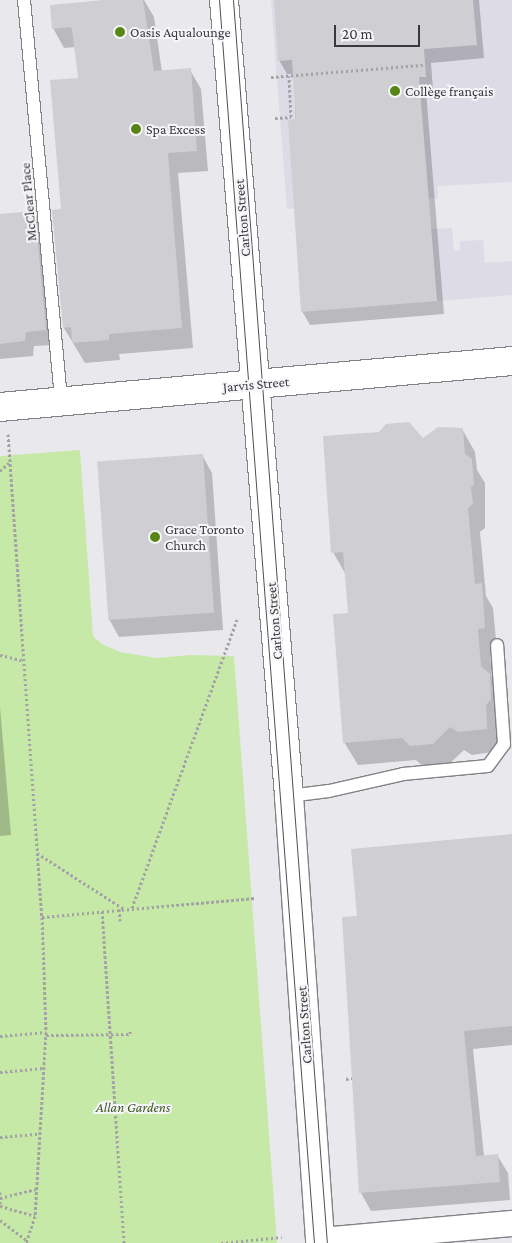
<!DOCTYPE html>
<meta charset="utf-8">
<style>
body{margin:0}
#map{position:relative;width:512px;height:1243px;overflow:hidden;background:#e9e8ed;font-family:"Crimson Pro",serif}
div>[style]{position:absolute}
.built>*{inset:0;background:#dddbe6}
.green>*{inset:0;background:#c7e9a8}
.shadow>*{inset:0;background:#0003}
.building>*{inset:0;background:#cfced3;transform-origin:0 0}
.path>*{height:3px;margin-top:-1.5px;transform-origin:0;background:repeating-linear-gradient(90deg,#a3a2a5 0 2.5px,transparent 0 5px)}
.roads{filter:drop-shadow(1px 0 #828286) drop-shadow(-1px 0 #828286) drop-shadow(0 1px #828286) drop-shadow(0 -1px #828286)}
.service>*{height:12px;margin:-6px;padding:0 6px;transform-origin:6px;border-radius:6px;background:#fff}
.minor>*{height:25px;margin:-12.5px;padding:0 12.5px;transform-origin:12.5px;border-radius:12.5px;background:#fff}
.secondary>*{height:28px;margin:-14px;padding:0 14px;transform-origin:14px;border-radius:14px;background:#fff}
.tram>*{height:1px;margin:-0.5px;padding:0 0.5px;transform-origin:0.5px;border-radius:0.5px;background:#4f4f51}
.dots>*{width:14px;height:14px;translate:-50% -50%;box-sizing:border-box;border:2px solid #f6f6fa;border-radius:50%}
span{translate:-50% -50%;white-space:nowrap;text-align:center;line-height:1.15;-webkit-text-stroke:4px #f6f6fa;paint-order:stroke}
.poi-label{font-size:14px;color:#39393a}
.left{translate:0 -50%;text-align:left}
.street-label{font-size:14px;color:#39393a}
.park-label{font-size:14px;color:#3d581e;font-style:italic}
.scale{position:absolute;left:334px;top:25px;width:86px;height:22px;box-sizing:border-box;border:2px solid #39393a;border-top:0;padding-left:6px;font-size:15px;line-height:18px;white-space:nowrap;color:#39393a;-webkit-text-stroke:4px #f6f6fa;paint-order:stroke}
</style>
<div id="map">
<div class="built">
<i style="clip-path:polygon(271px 0,512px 0,512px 182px,438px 186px,438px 198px,287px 209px)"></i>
<i style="clip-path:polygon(452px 228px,454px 251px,460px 250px,460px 241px,483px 240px,485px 263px,512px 261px,512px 295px,437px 301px,431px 229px)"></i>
</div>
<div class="green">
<i style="clip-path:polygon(80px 450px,93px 636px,102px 644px,120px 652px,156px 658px,191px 655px,234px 656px,277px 1243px,0 1243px,0 456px)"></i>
</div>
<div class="shadow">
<i style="clip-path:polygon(117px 0,144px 0,154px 17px,162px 72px,190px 70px,201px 89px,208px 171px,178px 173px,193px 348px,119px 354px,120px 360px,85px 363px,64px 328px,62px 211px,79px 79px,75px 47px,64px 48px,53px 28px)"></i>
<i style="clip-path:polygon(275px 0,479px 0,484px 58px,431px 63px,433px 90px,426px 91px,444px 314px,310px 325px,302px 311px,294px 74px,287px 74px,279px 60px)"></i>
<i style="clip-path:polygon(35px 213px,43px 228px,54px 345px,34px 346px,33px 356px,0 359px,0 216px)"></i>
<i style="clip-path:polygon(462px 429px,475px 452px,477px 470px,485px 483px,485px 528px,480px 532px,486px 596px,493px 608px,497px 651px,490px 651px,492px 680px,503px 698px,499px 751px,472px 755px,464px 750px,446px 767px,425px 768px,416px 760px,358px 765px,344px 742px,349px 614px,346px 575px,333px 552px,423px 439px)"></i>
<i style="clip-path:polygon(202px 455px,212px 473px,223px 630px,119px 637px,109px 619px)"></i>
<i style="clip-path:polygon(0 707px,11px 835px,0 836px)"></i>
<i style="clip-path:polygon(512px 836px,512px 1045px,473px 1049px,484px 1156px,497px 1155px,508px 1173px,510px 1200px,371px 1211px,361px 1193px,358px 917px)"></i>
</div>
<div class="building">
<i style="clip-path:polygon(104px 0,143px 0,154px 71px,191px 68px,197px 151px,168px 153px,182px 328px,109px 334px,109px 340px,72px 343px,71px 327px,63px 328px,52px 210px,61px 209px,50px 80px,78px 78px,72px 30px,71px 27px,52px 29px,50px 5px)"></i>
<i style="clip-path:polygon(274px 0,473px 0,477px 45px,424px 49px,426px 77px,419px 77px,437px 301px,301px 312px,288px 120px,296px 119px,292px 60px,278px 61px)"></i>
<i style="clip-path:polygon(35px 211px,46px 330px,26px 332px,25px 341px,0 344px,0 214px)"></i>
<i style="clip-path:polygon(409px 422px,423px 438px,438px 427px,463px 428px,465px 454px,472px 459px,474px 485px,471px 487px,473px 504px,468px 508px,475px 584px,482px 583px,485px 628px,478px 629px,481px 666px,490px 674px,491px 699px,486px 705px,487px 729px,458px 732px,450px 727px,433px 744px,410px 746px,402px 738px,343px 743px,333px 614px,348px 613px,343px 552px,331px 553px,323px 436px,379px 432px,386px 424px)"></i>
<i style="left:203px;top:454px;width:159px;height:106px;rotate:86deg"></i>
<i style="clip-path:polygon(512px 834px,512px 1026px,464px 1031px,476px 1156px,498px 1154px,500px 1182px,359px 1193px,342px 917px,357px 916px,351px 849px)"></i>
</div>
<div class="path">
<i style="left:271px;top:77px;width:152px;rotate:-4.5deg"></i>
<i style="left:275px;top:118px;width:16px;rotate:-4deg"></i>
<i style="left:291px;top:117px;width:41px;rotate:-92.8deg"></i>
<i style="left:8px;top:434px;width:484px;rotate:86deg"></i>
<i style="left:42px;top:917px;width:115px;rotate:88deg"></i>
<i style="left:46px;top:1032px;width:184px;rotate:93.4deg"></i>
<i style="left:35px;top:1216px;width:28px;rotate:108deg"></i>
<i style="left:0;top:471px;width:12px;rotate:-42deg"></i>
<i style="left:0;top:655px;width:22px;rotate:13deg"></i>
<i style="left:37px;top:853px;width:103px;rotate:32.8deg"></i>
<i style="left:132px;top:908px;width:307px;rotate:-70deg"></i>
<i style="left:119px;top:909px;width:12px;rotate:85deg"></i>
<i style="left:102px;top:911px;width:333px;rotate:86.2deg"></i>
<i style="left:42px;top:917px;width:214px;rotate:-5.1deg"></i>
<i style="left:46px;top:1035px;width:84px;rotate:-0.7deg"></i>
<i style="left:130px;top:1034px;width:4px;rotate:-90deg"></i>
<i style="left:0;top:1036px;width:46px;rotate:-5deg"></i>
<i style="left:0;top:1072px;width:44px;rotate:-5.2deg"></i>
<i style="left:346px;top:1079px;width:6px;rotate:-9deg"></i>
<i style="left:0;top:1137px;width:38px;rotate:-5deg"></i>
<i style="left:0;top:1192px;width:12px;rotate:90deg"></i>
<i style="left:0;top:1198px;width:37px;rotate:-14deg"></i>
<i style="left:0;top:1206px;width:36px;rotate:16deg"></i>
<i style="left:0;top:1220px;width:34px;rotate:37deg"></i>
<i style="left:221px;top:1243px;width:61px;rotate:-5.6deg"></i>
</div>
<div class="roads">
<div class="service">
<i style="left:24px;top:0;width:402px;rotate:84.7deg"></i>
<i style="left:289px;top:796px;width:40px;rotate:-7.1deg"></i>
<i style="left:329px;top:791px;width:76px;rotate:-12.9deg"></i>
<i style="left:403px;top:774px;width:85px;rotate:-5.4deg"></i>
<i style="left:488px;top:766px;width:27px;rotate:-54deg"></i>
<i style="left:504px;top:744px;width:99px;rotate:-94deg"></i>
</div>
<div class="minor">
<i style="left:320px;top:1240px;width:193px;rotate:-5.1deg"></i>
</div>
<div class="secondary">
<i style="left:224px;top:0;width:799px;rotate:85.33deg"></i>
<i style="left:289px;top:796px;width:448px;rotate:86deg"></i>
<i style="left:0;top:407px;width:514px;rotate:-5.13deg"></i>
</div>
</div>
<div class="tram">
<i style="left:219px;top:0;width:1247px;rotate:85.63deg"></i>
<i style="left:233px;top:0;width:1247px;rotate:85.68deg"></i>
</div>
<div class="dots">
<i style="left:120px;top:32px;background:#578516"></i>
<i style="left:395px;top:91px;background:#578516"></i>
<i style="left:136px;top:129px;background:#578516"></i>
<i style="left:155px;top:537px;background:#578516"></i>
</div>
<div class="poi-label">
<span class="left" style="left:130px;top:32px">Oasis Aqualounge</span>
<span class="left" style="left:405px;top:91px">Collège français</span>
<span class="left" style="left:146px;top:129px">Spa Excess</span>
<span class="left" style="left:165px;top:537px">Grace Toronto<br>Church</span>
</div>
<div class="street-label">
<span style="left:28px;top:202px;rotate:-95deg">McClear Place</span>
<span style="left:242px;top:218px;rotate:-95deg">Carlton Street</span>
<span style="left:256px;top:384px;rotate:-5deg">Jarvis Street</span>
<span style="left:274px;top:621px;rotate:-95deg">Carlton Street</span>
<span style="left:304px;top:1025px;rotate:-94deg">Carlton Street</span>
</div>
<div class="park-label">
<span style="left:133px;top:1107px">Allan Gardens</span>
</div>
<div class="scale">20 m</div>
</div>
